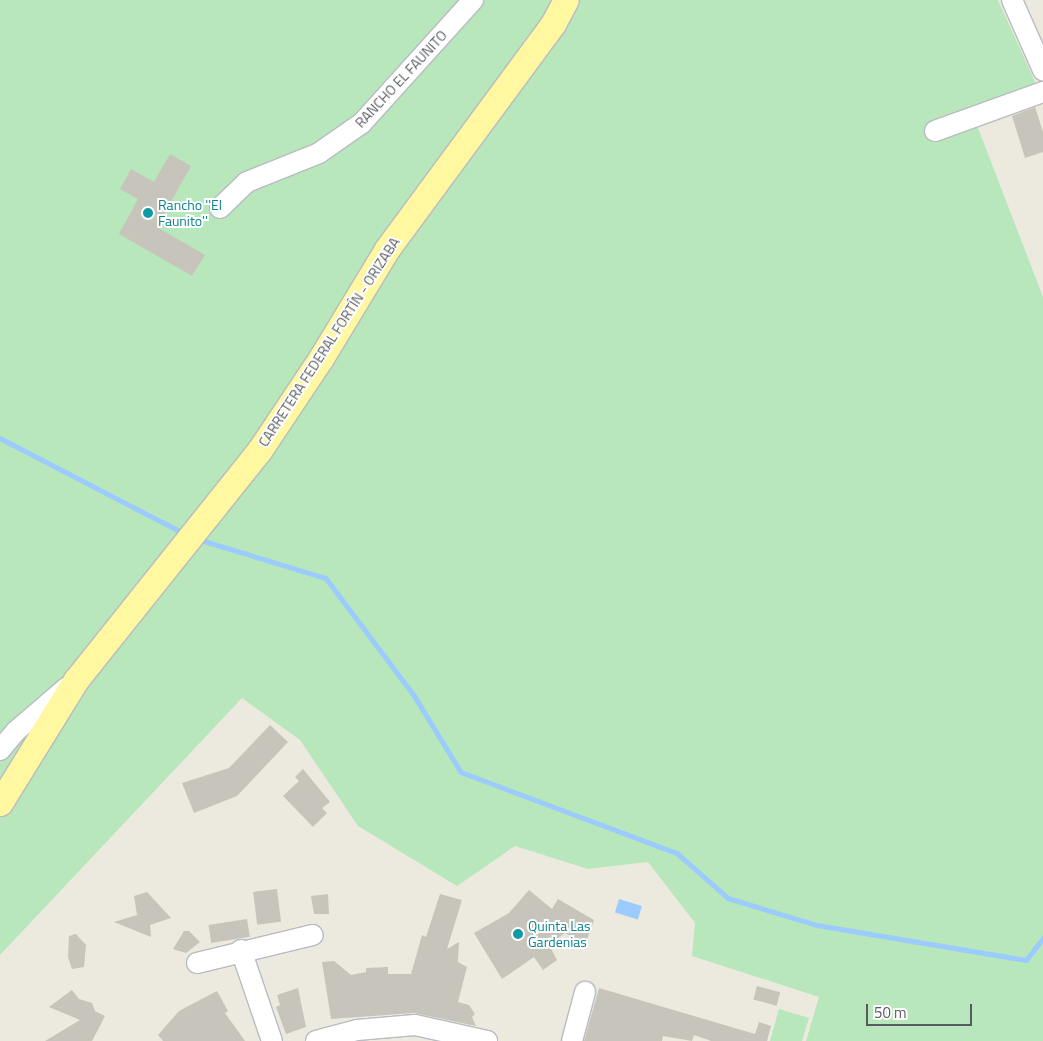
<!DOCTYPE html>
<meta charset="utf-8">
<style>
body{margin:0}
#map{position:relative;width:1043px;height:1041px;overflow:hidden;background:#eceade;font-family:"Titillium Web",sans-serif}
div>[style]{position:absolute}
.green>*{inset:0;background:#b8e7bc}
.water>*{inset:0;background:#9bcbff;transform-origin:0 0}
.stream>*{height:4.5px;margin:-2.25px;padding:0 2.25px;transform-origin:2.25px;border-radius:2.25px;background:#9bcbff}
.building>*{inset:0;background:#c7c4bb;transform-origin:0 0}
.roads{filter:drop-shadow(1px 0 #b9bbc2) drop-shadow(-1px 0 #b9bbc2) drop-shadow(0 1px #b9bbc2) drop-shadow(0 -1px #b9bbc2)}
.minor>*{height:20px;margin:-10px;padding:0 10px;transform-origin:10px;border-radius:10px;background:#fff}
.major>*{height:25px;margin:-12.5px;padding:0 12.5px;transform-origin:12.5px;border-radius:12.5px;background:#fff8a0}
.dots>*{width:14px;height:14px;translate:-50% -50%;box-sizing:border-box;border:2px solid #fff;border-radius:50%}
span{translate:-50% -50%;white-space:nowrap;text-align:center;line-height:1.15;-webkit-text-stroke:4px #fff;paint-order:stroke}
.street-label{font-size:14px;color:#575b61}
.culture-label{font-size:14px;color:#0d838f}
.left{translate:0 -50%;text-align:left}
.scale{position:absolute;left:866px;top:1004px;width:106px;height:22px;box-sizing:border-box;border:2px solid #575b61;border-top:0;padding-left:6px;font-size:15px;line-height:18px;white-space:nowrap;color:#575b61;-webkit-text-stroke:4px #fff;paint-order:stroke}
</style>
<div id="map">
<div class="green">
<i style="clip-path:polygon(0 0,998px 0,1036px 84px,970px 107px,1043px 297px,1043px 1041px,806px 1041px,819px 997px,692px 956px,695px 923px,648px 862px,588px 869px,515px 846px,457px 886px,358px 826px,300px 740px,242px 698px,0 955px)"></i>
<i style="clip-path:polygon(779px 1009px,809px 1018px,802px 1041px,770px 1041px)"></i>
</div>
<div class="water">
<i style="left:619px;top:899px;width:24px;height:14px;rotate:17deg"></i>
</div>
<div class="stream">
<i style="left:0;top:438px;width:204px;rotate:27.4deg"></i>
<i style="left:204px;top:541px;width:127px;rotate:16.9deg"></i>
<i style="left:326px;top:578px;width:146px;rotate:53.1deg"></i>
<i style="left:414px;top:695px;width:90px;rotate:58.6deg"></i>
<i style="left:461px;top:772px;width:231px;rotate:20.6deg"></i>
<i style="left:677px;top:853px;width:68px;rotate:41.4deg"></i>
<i style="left:728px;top:898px;width:93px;rotate:16.9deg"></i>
<i style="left:817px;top:925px;width:212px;rotate:9.5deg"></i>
<i style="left:1026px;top:960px;width:28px;rotate:-52deg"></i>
</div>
<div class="building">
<i style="clip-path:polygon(1035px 107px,1043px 132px,1043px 152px,1025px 158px,1012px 116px)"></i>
<i style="clip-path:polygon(170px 154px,191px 166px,157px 227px,205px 255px,192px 276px,119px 234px,138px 199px,120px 189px,131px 169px,154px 182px)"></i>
<i style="clip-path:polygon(270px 725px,288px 742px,237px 796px,194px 813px,182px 783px,229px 768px)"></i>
<i style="clip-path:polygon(303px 769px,330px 802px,322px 808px,327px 813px,313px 827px,283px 796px,299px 781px,295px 777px)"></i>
<i style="left:277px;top:889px;width:33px;height:24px;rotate:83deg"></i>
<i style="clip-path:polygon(529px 890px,552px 909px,558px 899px,594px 920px,585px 945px,565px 933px,549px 945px,557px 960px,543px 970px,534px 957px,502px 979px,474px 933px,509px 913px)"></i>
<i style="clip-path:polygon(147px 892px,171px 918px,150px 925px,151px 937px,114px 922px,137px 915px,134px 896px)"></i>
<i style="clip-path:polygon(328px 894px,329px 914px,314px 914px,311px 896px)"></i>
<i style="clip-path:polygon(440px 894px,462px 900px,447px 949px,459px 942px,458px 962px,467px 967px,458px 1002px,469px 1005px,475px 1014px,472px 1017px,476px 1026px,414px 1013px,331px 1019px,322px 962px,334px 961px,351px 975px,366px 972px,366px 968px,388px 967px,388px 974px,411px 974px,422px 935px,426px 937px)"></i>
<i style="left:247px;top:919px;width:18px;height:39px;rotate:81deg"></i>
<i style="clip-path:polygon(184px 931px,189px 931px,200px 942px,186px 953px,173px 949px)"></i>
<i style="clip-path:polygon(76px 934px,86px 945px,84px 967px,72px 969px,68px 957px,69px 936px)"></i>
<i style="left:757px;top:986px;width:24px;height:14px;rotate:15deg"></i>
<i style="clip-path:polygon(298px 988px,306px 1027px,286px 1034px,276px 1007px,280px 1005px,277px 995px)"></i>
<i style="clip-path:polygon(599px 988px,755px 1034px,759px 1022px,771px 1026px,767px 1041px,711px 1041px,694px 1035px,692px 1041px,663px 1036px,662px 1041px,584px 1041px)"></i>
<i style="clip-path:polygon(72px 990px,79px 999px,92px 1003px,95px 1011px,105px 1016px,101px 1024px,92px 1041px,45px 1041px,80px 1020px,49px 1007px)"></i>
<i style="clip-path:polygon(217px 991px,228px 1011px,225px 1013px,245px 1041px,163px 1041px,158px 1035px,179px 1011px)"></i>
</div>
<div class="roads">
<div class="minor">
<i style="left:1012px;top:0;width:77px;rotate:66.1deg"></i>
<i style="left:935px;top:131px;width:115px;rotate:-19.9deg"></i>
<i style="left:220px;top:208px;width:37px;rotate:-44deg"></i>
<i style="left:247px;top:182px;width:78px;rotate:-21.9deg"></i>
<i style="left:319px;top:153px;width:52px;rotate:-34.9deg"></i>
<i style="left:362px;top:123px;width:166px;rotate:-47.9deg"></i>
<i style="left:0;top:750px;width:25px;rotate:-50deg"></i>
<i style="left:16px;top:731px;width:66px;rotate:-40.7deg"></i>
<i style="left:241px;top:950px;width:96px;rotate:71.2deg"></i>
<i style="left:197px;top:963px;width:119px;rotate:-13.6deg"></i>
<i style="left:316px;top:1041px;width:42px;rotate:-15deg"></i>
<i style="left:357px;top:1030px;width:58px;rotate:-4.9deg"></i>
<i style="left:415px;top:1025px;width:74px;rotate:12.5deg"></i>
<i style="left:572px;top:1041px;width:51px;rotate:-75.1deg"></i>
</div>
<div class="major">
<i style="left:0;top:803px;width:145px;rotate:-58.3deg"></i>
<i style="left:76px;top:680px;width:293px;rotate:-51.4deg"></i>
<i style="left:259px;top:451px;width:112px;rotate:-56.3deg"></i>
<i style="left:321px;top:358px;width:127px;rotate:-58.8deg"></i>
<i style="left:387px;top:249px;width:280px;rotate:-53.6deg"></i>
<i style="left:553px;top:24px;width:27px;rotate:-62deg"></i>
</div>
</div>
<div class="dots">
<i style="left:148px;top:213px;background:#0f9aa8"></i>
<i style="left:518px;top:934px;background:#0f9aa8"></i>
</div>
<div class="street-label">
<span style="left:401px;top:79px;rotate:-47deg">RANCHO EL FAUNITO</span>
<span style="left:329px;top:342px;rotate:-57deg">CARRETERA FEDERAL FORTÍN - ORIZABA</span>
</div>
<div class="culture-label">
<span class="left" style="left:158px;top:213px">Rancho ''El<br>Faunito''</span>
<span class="left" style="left:528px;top:934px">Quinta Las<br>Gardenias</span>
</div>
<div class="scale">50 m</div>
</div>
